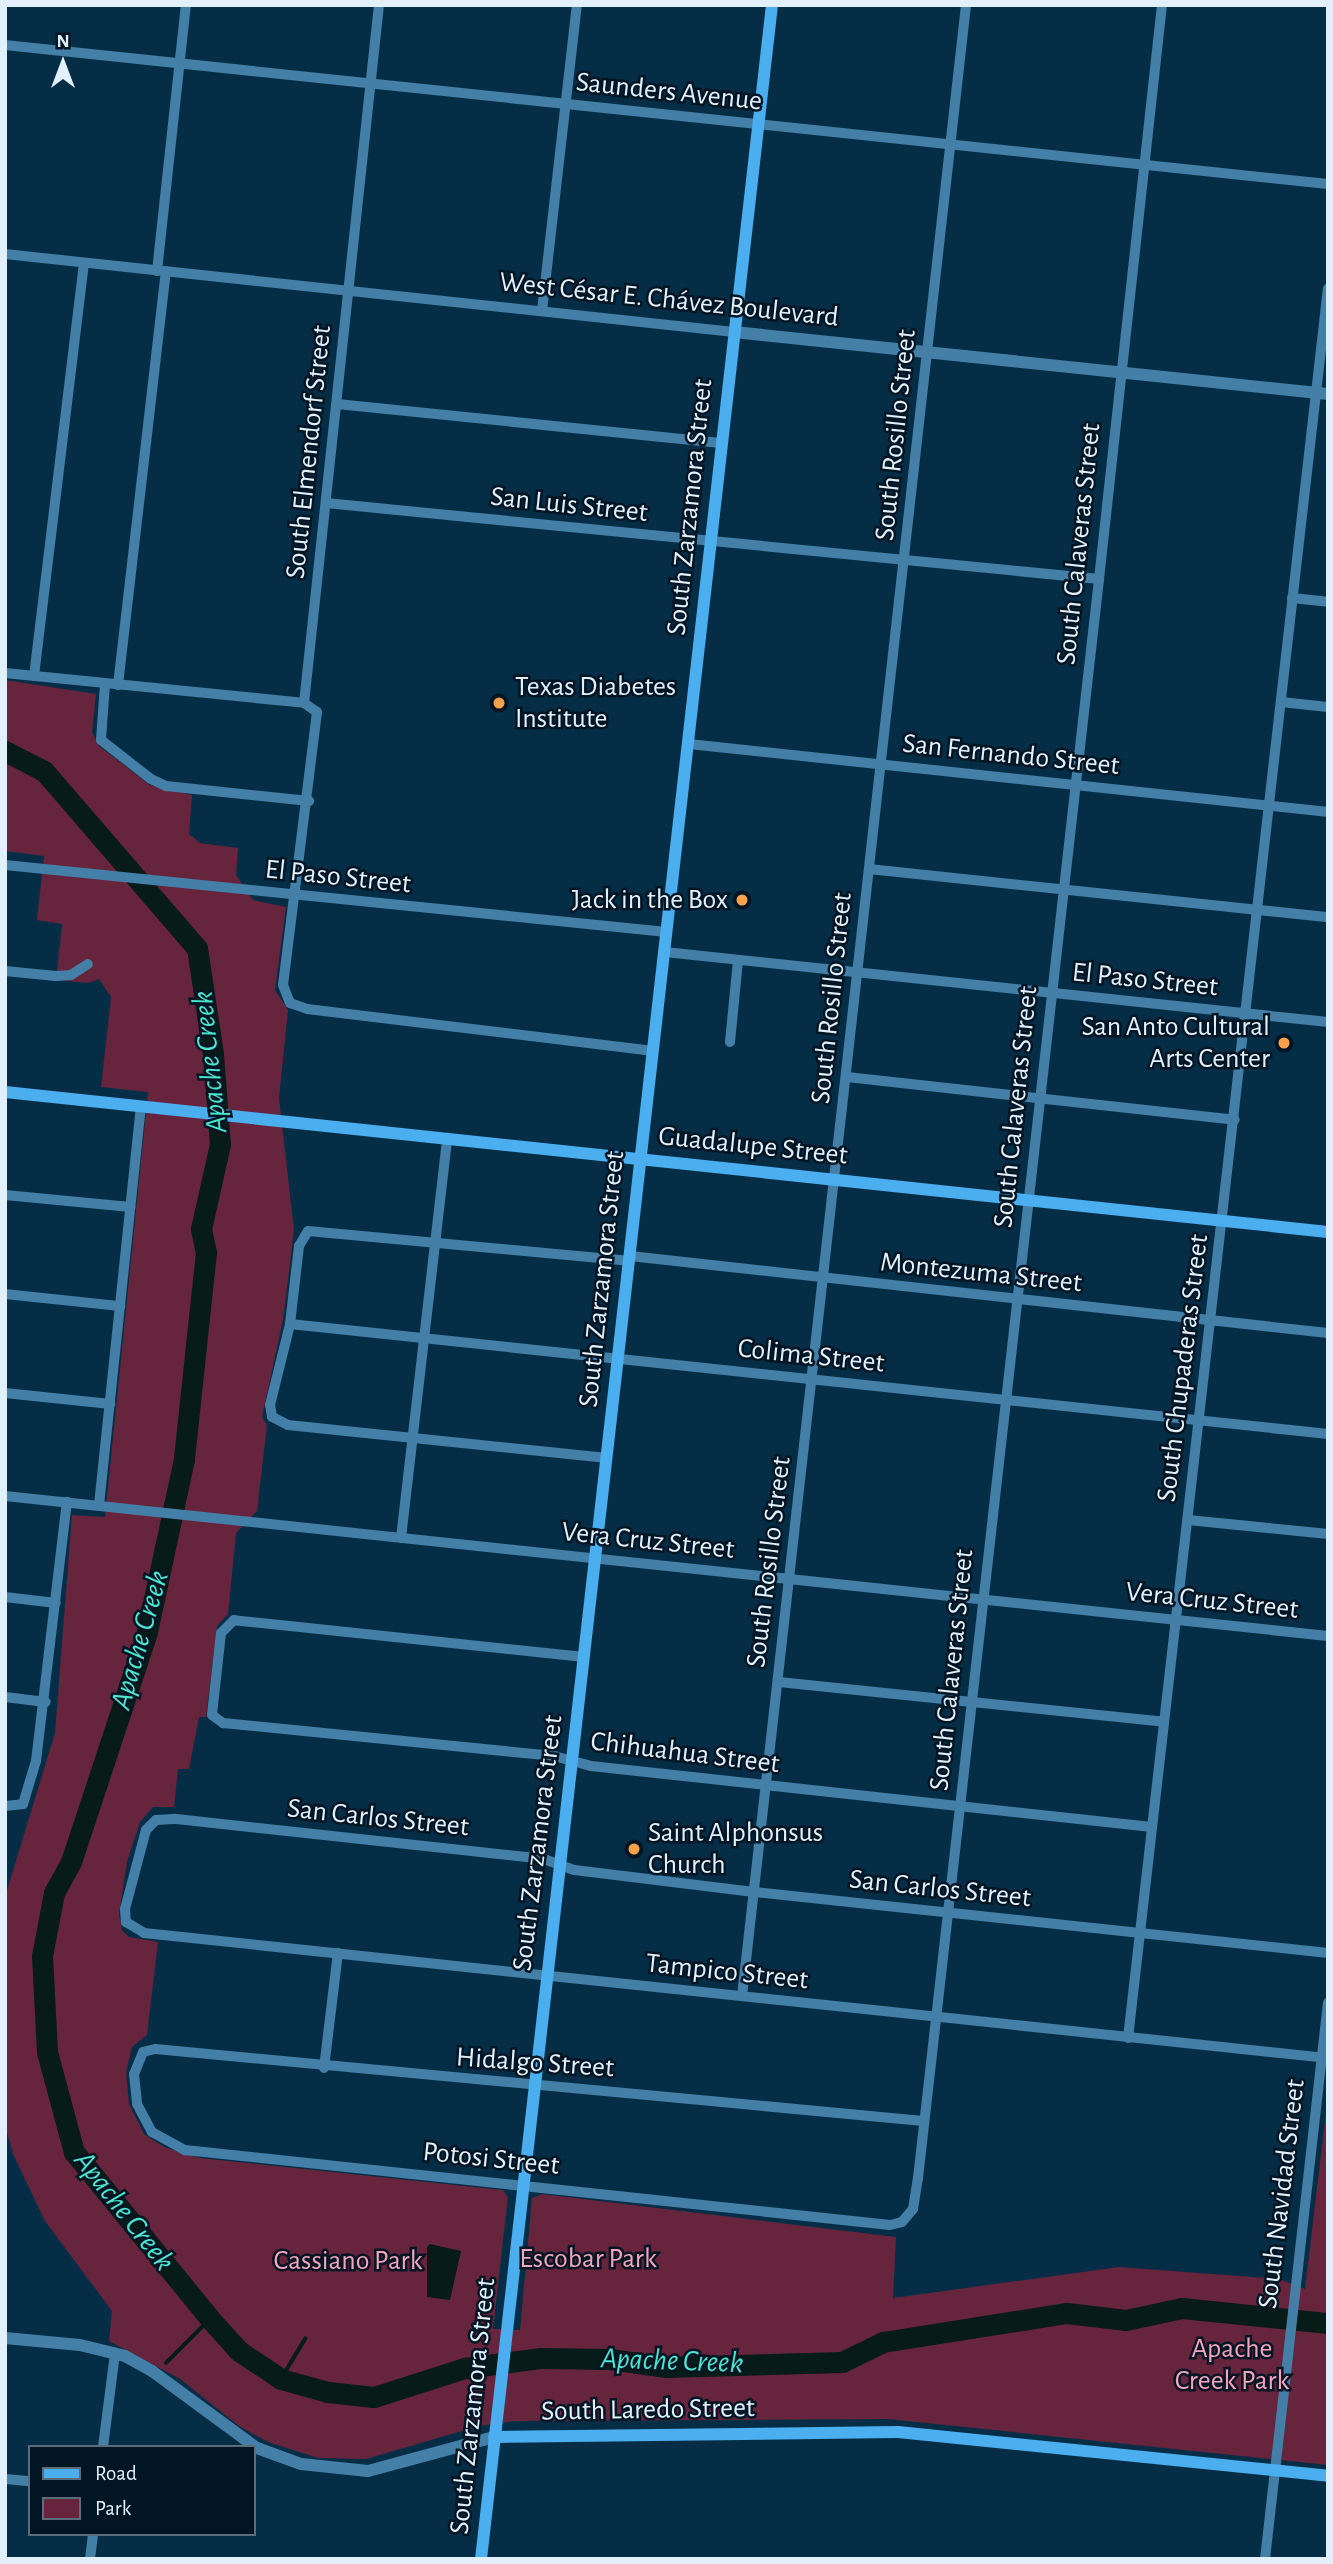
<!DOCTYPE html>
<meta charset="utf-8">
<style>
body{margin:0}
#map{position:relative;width:1333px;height:2564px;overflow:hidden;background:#052e46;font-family:"Alegreya Sans",sans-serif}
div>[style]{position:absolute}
.green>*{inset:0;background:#67243d}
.water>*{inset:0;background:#071b18}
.stream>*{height:3.5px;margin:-1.75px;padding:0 1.75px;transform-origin:1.75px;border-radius:1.75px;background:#071b18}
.river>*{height:21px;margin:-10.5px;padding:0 10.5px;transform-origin:10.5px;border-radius:10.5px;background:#071b18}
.minor>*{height:10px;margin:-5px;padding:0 5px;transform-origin:5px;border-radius:5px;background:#447fa7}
.tertiary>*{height:12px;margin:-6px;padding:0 6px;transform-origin:6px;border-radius:6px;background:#447fa7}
.secondary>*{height:12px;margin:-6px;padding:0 6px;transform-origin:6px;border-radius:6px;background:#4aaeef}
.dots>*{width:19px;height:19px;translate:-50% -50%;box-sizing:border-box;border:4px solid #021523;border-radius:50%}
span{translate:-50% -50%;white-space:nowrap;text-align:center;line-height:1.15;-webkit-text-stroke:5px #021523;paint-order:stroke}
.street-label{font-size:28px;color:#e1f0fc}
.poi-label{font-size:28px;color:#e1f0fc}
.left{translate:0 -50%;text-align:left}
.right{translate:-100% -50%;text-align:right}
.park-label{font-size:28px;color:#f4a4bb}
.water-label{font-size:30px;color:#4ce5ce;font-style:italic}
.frame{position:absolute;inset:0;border:7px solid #e1f0fc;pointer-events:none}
.legend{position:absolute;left:28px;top:2445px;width:228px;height:91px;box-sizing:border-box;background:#021523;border:2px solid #5b6d7a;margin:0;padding:9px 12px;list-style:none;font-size:21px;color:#e1f0fc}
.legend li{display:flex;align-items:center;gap:14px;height:35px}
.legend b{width:35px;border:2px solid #5b6d7a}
.north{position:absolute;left:28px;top:28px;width:70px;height:70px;-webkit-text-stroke:5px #021523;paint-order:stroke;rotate:0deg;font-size:19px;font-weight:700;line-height:28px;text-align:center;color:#e1f0fc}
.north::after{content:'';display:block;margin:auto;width:24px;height:32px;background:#e1f0fc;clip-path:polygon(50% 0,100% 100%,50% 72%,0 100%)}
</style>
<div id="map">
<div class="green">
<i style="clip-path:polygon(5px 680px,96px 694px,92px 732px,99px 746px,150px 785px,192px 795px,189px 834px,200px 843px,238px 848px,236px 875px,253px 900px,286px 907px,275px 990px,288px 1010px,279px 1098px,294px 1230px,283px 1320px,262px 1417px,267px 1425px,257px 1511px,236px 1533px,228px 1614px,217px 1626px,206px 1717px,199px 1717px,189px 1769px,178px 1769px,174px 1807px,153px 1807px,140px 1822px,127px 1862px,119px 1914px,122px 1930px,129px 1937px,158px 1942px,147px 2035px,132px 2047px,126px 2072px,129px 2104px,144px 2134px,164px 2147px,200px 2158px,503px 2190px,508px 2197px,493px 2329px,520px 2330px,532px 2198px,542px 2194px,896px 2237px,893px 2298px,1119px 2267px,1279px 2279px,1305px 2289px,1328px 2095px,1328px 2465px,888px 2419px,515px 2421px,479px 2426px,366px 2459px,318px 2458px,268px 2442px,239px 2426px,180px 2379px,109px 2341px,112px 2311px,45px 2221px,13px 2154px,5px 2125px,5px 1897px,55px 1733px,72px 1515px,105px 1517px,148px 1092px,101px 1087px,111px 997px,99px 979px,89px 983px,56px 980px,62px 924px,37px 920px,44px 856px,5px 851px)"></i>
</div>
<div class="water">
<i style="clip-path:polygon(430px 2244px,461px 2251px,450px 2300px,427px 2297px,427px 2247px)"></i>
</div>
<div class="stream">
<i style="left:166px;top:2363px;width:62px;rotate:-45deg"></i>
<i style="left:281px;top:2379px;width:47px;rotate:-59deg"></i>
</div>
<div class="river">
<i style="left:5px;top:751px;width:44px;rotate:27.1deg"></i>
<i style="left:44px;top:771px;width:234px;rotate:49.2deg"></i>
<i style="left:197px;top:948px;width:107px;rotate:81.4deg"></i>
<i style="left:213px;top:1054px;width:90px;rotate:85.6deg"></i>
<i style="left:220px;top:1144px;width:87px;rotate:102.6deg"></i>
<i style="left:201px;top:1229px;width:24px;rotate:78deg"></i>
<i style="left:206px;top:1252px;width:208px;rotate:96.1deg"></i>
<i style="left:184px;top:1459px;width:177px;rotate:102.1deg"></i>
<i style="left:147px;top:1632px;width:242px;rotate:108.3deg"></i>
<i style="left:71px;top:1862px;width:35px;rotate:119deg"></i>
<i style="left:54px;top:1893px;width:64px;rotate:100.8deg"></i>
<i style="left:42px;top:1956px;width:96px;rotate:87deg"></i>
<i style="left:47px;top:2052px;width:104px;rotate:74.9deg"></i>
<i style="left:74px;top:2152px;width:215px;rotate:50.8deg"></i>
<i style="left:210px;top:2319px;width:43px;rotate:47.8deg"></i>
<i style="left:239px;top:2351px;width:50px;rotate:33.7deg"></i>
<i style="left:281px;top:2379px;width:49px;rotate:15.5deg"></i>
<i style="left:328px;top:2392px;width:46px;rotate:6.2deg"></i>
<i style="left:374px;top:2397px;width:96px;rotate:-17.7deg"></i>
<i style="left:465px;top:2368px;width:77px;rotate:-7.5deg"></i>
<i style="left:541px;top:2358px;width:69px;rotate:0.8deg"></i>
<i style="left:610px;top:2359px;width:57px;rotate:8.1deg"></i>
<i style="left:666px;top:2367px;width:176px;rotate:-1.6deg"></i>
<i style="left:842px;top:2362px;width:46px;rotate:-26deg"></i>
<i style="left:883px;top:2342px;width:186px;rotate:-9deg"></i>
<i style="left:1067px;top:2313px;width:59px;rotate:6.8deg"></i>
<i style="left:1126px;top:2320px;width:57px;rotate:-12.1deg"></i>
<i style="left:1182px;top:2308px;width:147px;rotate:5.9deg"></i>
</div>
<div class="minor">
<i style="left:5px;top:45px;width:1330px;rotate:6deg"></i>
<i style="left:5px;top:254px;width:733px;rotate:6.11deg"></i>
<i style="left:157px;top:271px;width:268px;rotate:-83.8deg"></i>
<i style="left:542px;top:311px;width:308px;rotate:-83.5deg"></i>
<i style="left:337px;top:404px;width:386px;rotate:5.8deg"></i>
<i style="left:326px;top:503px;width:777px;rotate:5.62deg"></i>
<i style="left:1292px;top:598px;width:36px;rotate:6deg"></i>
<i style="left:5px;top:673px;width:301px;rotate:5.7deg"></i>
<i style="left:304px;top:703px;width:16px;rotate:35deg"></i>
<i style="left:317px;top:712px;width:275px;rotate:97.1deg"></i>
<i style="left:283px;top:985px;width:19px;rotate:69deg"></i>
<i style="left:290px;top:1003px;width:18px;rotate:19deg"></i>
<i style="left:307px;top:1009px;width:349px;rotate:6.9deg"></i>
<i style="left:34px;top:676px;width:416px;rotate:-83.1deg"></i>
<i style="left:105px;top:684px;width:56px;rotate:94.1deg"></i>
<i style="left:101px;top:740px;width:63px;rotate:38deg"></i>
<i style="left:151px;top:779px;width:17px;rotate:25deg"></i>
<i style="left:166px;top:786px;width:144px;rotate:6deg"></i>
<i style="left:118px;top:685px;width:416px;rotate:-83.4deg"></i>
<i style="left:1281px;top:702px;width:47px;rotate:6.1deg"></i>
<i style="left:304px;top:703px;width:702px;rotate:-83.87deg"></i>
<i style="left:689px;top:744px;width:643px;rotate:6.07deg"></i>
<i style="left:5px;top:865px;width:665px;rotate:5.78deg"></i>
<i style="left:869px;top:869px;width:462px;rotate:6deg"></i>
<i style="left:665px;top:952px;width:667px;rotate:6.03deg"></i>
<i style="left:5px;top:971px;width:51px;rotate:5.6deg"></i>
<i style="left:56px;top:976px;width:15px;rotate:-4deg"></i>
<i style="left:71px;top:975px;width:20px;rotate:-33deg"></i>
<i style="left:730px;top:1042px;width:82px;rotate:-84.4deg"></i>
<i style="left:847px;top:1077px;width:390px;rotate:6.3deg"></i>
<i style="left:5px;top:1195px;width:126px;rotate:5.5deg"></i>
<i style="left:630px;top:1256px;width:702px;rotate:6.3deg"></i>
<i style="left:5px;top:1294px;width:116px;rotate:6deg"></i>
<i style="left:290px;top:1324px;width:1044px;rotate:6.05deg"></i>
<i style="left:5px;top:1393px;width:106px;rotate:6deg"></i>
<i style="left:607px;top:1458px;width:321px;rotate:-174.1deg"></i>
<i style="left:288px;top:1425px;width:18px;rotate:-153deg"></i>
<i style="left:272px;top:1417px;width:12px;rotate:-99deg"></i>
<i style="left:270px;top:1405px;width:83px;rotate:-76.1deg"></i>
<i style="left:290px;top:1324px;width:79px;rotate:-83.4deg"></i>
<i style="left:299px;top:1246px;width:17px;rotate:-59deg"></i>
<i style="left:308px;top:1231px;width:322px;rotate:5.3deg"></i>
<i style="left:5px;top:1496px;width:1330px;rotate:6.04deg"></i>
<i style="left:99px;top:1505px;width:400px;rotate:-84deg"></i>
<i style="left:1188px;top:1520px;width:141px;rotate:5.7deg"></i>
<i style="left:401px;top:1538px;width:403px;rotate:-83.4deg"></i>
<i style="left:5px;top:1597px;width:51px;rotate:6.7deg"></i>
<i style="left:584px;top:1657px;width:352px;rotate:-174deg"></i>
<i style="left:234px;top:1620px;width:18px;rotate:135deg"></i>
<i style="left:221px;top:1633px;width:82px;rotate:96.3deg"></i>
<i style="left:212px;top:1715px;width:14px;rotate:36deg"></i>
<i style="left:223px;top:1723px;width:333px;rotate:5.7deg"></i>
<i style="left:554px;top:1756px;width:38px;rotate:15deg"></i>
<i style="left:591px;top:1766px;width:564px;rotate:6.21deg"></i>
<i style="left:779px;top:1682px;width:387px;rotate:5.9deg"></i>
<i style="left:5px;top:1697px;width:41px;rotate:7deg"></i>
<i style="left:5px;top:1806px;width:18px;rotate:-6deg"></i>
<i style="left:23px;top:1804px;width:45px;rotate:-73.2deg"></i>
<i style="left:36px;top:1761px;width:261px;rotate:-83.2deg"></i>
<i style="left:1328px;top:1953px;width:577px;rotate:-173.93deg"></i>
<i style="left:754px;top:1892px;width:181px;rotate:-173deg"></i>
<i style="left:574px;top:1870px;width:32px;rotate:-160deg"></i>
<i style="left:544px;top:1859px;width:372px;rotate:-173.8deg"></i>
<i style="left:174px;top:1819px;width:18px;rotate:177deg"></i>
<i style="left:156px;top:1820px;width:14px;rotate:135deg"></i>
<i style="left:146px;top:1830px;width:82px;rotate:104.9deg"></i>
<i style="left:125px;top:1909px;width:13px;rotate:86deg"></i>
<i style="left:126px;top:1922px;width:21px;rotate:31deg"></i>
<i style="left:144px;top:1933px;width:1191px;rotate:6.03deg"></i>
<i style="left:742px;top:1996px;width:2004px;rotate:-83.58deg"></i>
<i style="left:1128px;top:2038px;width:1761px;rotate:-83.48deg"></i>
<i style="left:324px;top:2068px;width:116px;rotate:-83.1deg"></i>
<i style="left:923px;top:2121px;width:771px;rotate:-174.64deg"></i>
<i style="left:155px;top:2049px;width:12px;rotate:166deg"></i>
<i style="left:143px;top:2052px;width:24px;rotate:112deg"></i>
<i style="left:134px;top:2074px;width:30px;rotate:84deg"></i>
<i style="left:137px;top:2104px;width:32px;rotate:62deg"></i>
<i style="left:152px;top:2132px;width:38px;rotate:29deg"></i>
<i style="left:185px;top:2150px;width:709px;rotate:6.07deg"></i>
<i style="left:890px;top:2225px;width:12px;rotate:-14deg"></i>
<i style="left:902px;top:2222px;width:17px;rotate:-50deg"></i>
<i style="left:913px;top:2209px;width:31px;rotate:-81deg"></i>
<i style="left:918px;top:2178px;width:1609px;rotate:-83.54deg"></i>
<i style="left:1099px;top:579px;width:577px;rotate:-83.74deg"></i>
<i style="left:103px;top:2447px;width:95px;rotate:-82.7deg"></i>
<i style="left:5px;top:2479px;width:25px;rotate:5deg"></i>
<i style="left:90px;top:2559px;width:25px;rotate:-83deg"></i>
<i style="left:1265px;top:2559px;width:560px;rotate:-83.54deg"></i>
</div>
<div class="tertiary">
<i style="left:734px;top:332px;width:597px;rotate:5.96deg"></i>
<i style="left:5px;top:2338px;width:75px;rotate:5.3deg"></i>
<i style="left:80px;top:2345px;width:46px;rotate:13.7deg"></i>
<i style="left:125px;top:2356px;width:31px;rotate:29deg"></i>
<i style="left:152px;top:2371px;width:130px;rotate:36.3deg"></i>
<i style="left:257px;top:2448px;width:47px;rotate:20deg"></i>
<i style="left:301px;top:2464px;width:67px;rotate:6deg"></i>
<i style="left:368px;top:2471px;width:131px;rotate:-15.1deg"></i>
</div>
<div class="secondary">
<i style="left:5px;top:1092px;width:1330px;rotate:6.04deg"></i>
<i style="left:494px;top:2437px;width:404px;rotate:-0.7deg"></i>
<i style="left:898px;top:2432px;width:432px;rotate:5.8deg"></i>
<i style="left:481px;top:2559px;width:2571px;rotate:-83.5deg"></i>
</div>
<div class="dots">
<i style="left:499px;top:703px;background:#f9a04d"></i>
<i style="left:742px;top:900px;background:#f9a04d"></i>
<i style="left:1284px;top:1043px;background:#f9a04d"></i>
<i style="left:634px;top:1849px;background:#f9a04d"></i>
</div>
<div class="street-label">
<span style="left:669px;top:92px;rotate:6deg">Saunders Avenue</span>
<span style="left:669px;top:300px;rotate:6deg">West César E. Chávez Boulevard</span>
<span style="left:896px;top:435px;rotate:-84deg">South Rosillo Street</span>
<span style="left:309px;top:452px;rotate:-84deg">South Elmendorf Street</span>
<span style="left:569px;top:505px;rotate:6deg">San Luis Street</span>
<span style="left:690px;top:507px;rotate:-84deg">South Zarzamora Street</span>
<span style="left:1079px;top:544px;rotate:-84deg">South Calaveras Street</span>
<span style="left:1011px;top:755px;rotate:6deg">San Fernando Street</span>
<span style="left:338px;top:877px;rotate:6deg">El Paso Street</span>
<span style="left:1145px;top:980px;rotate:6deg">El Paso Street</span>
<span style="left:832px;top:998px;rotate:-84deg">South Rosillo Street</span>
<span style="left:1016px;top:1107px;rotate:-84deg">South Calaveras Street</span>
<span style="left:753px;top:1146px;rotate:6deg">Guadalupe Street</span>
<span style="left:981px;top:1273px;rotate:6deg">Montezuma Street</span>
<span style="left:602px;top:1279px;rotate:-84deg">South Zarzamora Street</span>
<span style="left:811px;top:1356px;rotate:6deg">Colima Street</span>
<span style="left:1183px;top:1368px;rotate:-83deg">South Chupaderas Street</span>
<span style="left:648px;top:1541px;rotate:6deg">Vera Cruz Street</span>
<span style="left:769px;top:1562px;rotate:-83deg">South Rosillo Street</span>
<span style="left:1212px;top:1601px;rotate:6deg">Vera Cruz Street</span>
<span style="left:952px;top:1670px;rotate:-84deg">South Calaveras Street</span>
<span style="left:685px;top:1753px;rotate:7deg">Chihuahua Street</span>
<span style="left:378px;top:1818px;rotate:6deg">San Carlos Street</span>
<span style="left:538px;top:1843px;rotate:-83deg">South Zarzamora Street</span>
<span style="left:940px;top:1889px;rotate:6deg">San Carlos Street</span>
<span style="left:727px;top:1972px;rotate:6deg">Tampico Street</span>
<span style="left:535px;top:2063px;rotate:4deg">Hidalgo Street</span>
<span style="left:491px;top:2159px;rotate:6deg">Potosi Street</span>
<span style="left:1282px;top:2194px;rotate:-83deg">South Navidad Street</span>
<span style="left:473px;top:2406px;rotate:-84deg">South Zarzamora Street</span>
<span style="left:648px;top:2410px;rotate:-1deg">South Laredo Street</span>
</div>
<div class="poi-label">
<span class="left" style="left:515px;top:703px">Texas Diabetes<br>Institute</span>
<span class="right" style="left:728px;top:900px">Jack in the Box</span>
<span class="right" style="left:1270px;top:1043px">San Anto Cultural<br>Arts Center</span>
<span class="left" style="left:648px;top:1849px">Saint Alphonsus<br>Church</span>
</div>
<div class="park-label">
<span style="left:588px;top:2259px">Escobar Park</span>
<span style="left:348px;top:2261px">Cassiano Park</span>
<span style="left:1232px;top:2365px">Apache<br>Creek Park</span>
</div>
<div class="water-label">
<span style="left:210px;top:1062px;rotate:-96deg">Apache Creek</span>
<span style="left:140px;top:1640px;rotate:-74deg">Apache Creek</span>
<span style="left:124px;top:2211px;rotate:52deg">Apache Creek</span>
<span style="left:672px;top:2361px;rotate:2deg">Apache Creek</span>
</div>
<div class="frame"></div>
<ul class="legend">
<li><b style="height:9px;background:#4aaeef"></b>Road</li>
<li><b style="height:19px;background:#67243d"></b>Park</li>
</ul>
<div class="north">N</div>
</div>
